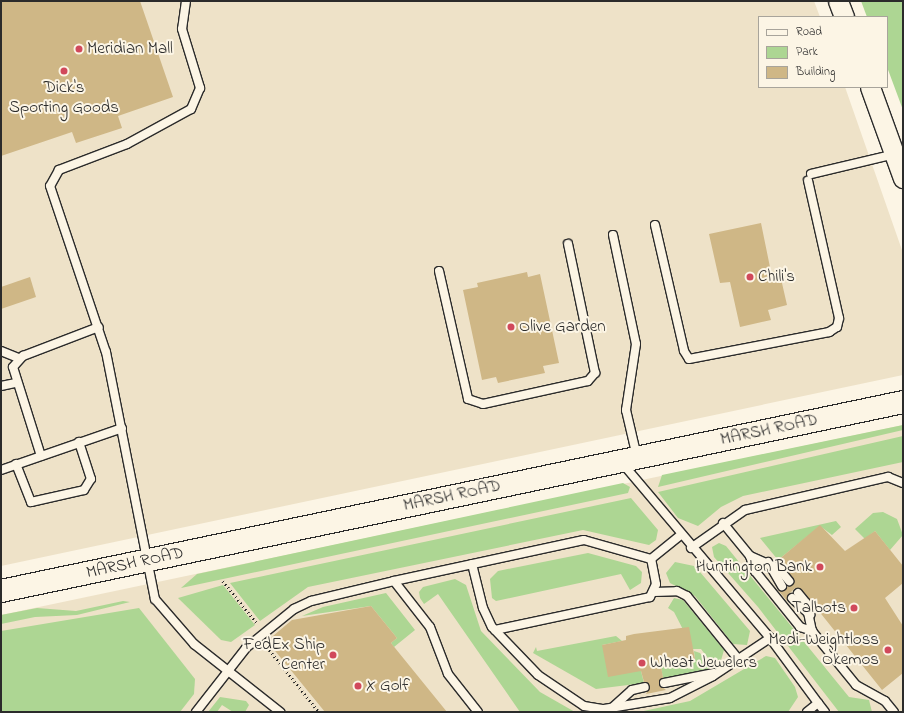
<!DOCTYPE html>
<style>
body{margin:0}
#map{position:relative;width:904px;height:713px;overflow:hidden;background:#fcf5e5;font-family:"Indie Flower",sans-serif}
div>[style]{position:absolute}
.built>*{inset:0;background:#eee2c8}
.green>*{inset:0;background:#add693}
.building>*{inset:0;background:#cfb786}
.path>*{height:2.5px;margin-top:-1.25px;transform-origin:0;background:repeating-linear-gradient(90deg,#2b2b2b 0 1px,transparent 0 4px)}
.roads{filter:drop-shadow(1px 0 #2b2b2b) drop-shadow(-1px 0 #2b2b2b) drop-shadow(0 1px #2b2b2b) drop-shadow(0 -1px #2b2b2b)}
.service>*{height:8px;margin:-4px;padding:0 4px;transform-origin:4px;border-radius:4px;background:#fcf5e5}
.tertiary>*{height:19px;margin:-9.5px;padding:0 9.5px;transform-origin:9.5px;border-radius:9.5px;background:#fcf5e5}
.secondary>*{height:22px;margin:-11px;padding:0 11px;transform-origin:11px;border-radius:11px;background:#fcf5e5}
.dots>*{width:11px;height:11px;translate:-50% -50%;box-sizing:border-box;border:2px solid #fcf5e5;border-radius:50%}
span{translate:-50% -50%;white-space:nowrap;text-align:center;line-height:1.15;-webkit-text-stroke:4px #fcf5e5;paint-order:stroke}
.poi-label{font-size:17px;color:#2b2b2b}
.left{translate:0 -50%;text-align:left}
.right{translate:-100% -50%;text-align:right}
.street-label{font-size:17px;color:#2b2b2b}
.frame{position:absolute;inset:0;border:2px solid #2b2b2b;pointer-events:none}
.legend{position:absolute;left:758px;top:16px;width:130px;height:72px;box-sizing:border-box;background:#fcf5e5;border:1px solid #a8a49b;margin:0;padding:5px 7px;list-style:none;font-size:12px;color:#2b2b2b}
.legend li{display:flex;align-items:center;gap:8px;height:20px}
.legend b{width:20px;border:1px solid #a8a49b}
</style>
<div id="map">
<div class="built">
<i style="clip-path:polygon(1px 1px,814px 1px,820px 17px,759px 17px,759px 87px,845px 87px,903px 253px,903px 375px,1px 566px)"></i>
<i style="clip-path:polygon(903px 425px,903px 712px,1px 712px,1px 615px)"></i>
</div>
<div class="green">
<i style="clip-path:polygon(861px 1px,903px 1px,903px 110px,887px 67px,887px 17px,867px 17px)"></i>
<i style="clip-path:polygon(903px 425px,903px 430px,658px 487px,662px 475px)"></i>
<i style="clip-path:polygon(903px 436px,903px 462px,743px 496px,721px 507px,698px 526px,678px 518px,658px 492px)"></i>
<i style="clip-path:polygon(623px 483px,630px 487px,628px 493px,181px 588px,197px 574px)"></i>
<i style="clip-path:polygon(631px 498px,658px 530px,656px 540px,649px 545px,583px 530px,308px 587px,260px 621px,230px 583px)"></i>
<i style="clip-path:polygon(883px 512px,897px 519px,903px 535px,890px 550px,875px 531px,865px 539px,855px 529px,873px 513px)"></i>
<i style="clip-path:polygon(836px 521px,841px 527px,832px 535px,820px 526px,778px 560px,760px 538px)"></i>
<i style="clip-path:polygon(719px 543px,726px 546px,849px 697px,869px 700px,872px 712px,839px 712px,758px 607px,714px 557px,712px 547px)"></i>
<i style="clip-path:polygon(588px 553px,636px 566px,642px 572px,641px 583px,630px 590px,621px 574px,496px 601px,492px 598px,490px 579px,498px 571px)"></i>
<i style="clip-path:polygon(675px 562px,694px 566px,700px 572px,750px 631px,747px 645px,733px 644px,695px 596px,670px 583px,666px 573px)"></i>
<i style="clip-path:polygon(455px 579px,466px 585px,481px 631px,540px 692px,575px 712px,520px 712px,438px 594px,424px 604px,420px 598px,419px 592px,423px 587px)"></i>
<i style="clip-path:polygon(223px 585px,255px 625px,231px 642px,221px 640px,178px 598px)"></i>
<i style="clip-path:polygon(386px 593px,415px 630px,394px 647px,391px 643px,397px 638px,371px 606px,302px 616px,323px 607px)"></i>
<i style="clip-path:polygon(674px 598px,683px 600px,724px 650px,720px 664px,714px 666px,701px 649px,693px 649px,674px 612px,668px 608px)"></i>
<i style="clip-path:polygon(123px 601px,130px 602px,77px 615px,35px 617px,1px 624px,1px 615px,37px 608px,76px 611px)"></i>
<i style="clip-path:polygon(139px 608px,195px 679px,194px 694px,180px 712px,1px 712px,1px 631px)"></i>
<i style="clip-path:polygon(616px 636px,622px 641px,602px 645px,641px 671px,644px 683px,596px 689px,533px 653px,536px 647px,537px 651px)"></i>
<i style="clip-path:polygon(694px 651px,700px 653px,711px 668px,663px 679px,661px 666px,695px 660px)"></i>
<i style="clip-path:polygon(766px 656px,775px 658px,795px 687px,798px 697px,788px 712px,639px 712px,690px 701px)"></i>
<i style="clip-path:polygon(220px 697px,246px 701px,249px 705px,245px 712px,233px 712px,222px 705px,217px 712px,208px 712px)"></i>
</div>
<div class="building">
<i style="clip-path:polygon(1px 1px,140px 1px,173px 97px,118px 116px,122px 128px,76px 143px,72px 132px,1px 156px)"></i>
<i style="clip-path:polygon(761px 223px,771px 272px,779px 270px,787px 305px,768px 310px,771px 320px,740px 327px,730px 282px,720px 283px,709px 234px)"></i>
<i style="clip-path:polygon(527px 272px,528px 277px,540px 274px,559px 363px,543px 366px,545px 373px,498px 383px,496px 377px,482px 380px,463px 290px,478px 287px,477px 283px)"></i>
<i style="clip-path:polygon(30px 277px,36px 297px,1px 309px,1px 287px)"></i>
<i style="clip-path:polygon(820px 525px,845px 551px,875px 531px,903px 566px,903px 583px,885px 598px,903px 626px,903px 673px,882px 690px,802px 590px,795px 588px,788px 595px,787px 601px,778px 590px,784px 591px,794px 580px,777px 561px)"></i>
<i style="clip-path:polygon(371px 606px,397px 638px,391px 643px,447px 712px,325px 712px,267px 641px,292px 620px)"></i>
<i style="clip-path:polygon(689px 627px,695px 659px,661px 666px,663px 678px,659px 684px,666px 690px,646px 694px,650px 686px,644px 682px,641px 671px,608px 677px,602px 645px,626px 640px,626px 636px,634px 634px)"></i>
</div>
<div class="path">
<i style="left:223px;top:581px;width:53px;rotate:51.2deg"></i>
<i style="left:267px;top:647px;width:83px;rotate:51.3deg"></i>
</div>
<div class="roads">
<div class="service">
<i style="left:186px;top:1px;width:28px;rotate:98deg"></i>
<i style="left:182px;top:29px;width:62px;rotate:73deg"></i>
<i style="left:200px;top:88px;width:23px;rotate:113deg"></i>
<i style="left:191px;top:109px;width:73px;rotate:151.3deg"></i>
<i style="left:127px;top:144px;width:73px;rotate:159.1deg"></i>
<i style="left:59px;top:170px;width:18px;rotate:119deg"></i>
<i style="left:50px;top:186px;width:175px;rotate:71.4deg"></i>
<i style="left:106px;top:352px;width:252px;rotate:78.8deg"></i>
<i style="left:155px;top:599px;width:60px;rotate:49.1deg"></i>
<i style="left:194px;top:644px;width:110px;rotate:38.3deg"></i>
<i style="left:811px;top:174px;width:86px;rotate:-13.4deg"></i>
<i style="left:655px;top:225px;width:129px;rotate:77deg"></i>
<i style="left:684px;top:351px;width:9px;rotate:58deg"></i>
<i style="left:689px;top:359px;width:143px;rotate:-10.9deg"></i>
<i style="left:829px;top:332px;width:9px;rotate:-32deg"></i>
<i style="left:837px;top:327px;width:9px;rotate:-77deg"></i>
<i style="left:839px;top:318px;width:141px;rotate:-102.7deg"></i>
<i style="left:613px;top:235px;width:111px;rotate:78.1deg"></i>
<i style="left:636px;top:344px;width:67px;rotate:98.6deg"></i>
<i style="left:626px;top:410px;width:48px;rotate:76.8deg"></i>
<i style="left:439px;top:271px;width:131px;rotate:77.2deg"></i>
<i style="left:468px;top:399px;width:16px;rotate:18deg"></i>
<i style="left:483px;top:404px;width:107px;rotate:-12.4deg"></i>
<i style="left:588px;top:381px;width:11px;rotate:-49deg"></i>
<i style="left:595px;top:373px;width:132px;rotate:-101.8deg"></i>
<i style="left:1px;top:351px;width:18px;rotate:22deg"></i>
<i style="left:1px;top:386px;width:14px;rotate:-12deg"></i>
<i style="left:41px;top:456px;width:93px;rotate:-107.5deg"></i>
<i style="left:13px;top:367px;width:15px;rotate:-48deg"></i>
<i style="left:23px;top:356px;width:81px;rotate:-20.9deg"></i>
<i style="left:16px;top:464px;width:41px;rotate:68.5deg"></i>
<i style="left:31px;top:502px;width:54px;rotate:-12.8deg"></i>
<i style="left:84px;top:490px;width:13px;rotate:-58deg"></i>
<i style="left:91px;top:479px;width:39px;rotate:-108deg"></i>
<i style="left:623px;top:464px;width:228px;rotate:49.8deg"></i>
<i style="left:770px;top:638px;width:81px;rotate:53.6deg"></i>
<i style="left:818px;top:703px;width:14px;rotate:141deg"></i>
<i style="left:1px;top:470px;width:128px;rotate:-19.1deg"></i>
<i style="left:723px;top:523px;width:43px;rotate:50.7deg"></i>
<i style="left:750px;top:556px;width:16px;rotate:72deg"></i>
<i style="left:755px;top:571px;width:72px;rotate:51.2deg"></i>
<i style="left:800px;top:627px;width:13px;rotate:18deg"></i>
<i style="left:812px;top:631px;width:70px;rotate:50.8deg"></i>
<i style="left:856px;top:685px;width:33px;rotate:29deg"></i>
<i style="left:885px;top:701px;width:14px;rotate:51deg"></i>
<i style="left:691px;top:548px;width:66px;rotate:-35.1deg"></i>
<i style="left:745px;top:510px;width:147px;rotate:-13deg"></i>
<i style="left:888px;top:477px;width:16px;rotate:22deg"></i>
<i style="left:750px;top:556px;width:32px;rotate:24deg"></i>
<i style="left:779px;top:569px;width:16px;rotate:50deg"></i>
<i style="left:651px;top:559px;width:38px;rotate:-39deg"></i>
<i style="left:768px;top:562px;width:28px;rotate:60deg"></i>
<i style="left:472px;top:564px;width:45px;rotate:76deg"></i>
<i style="left:483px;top:608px;width:21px;rotate:65deg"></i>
<i style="left:492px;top:627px;width:66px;rotate:46.2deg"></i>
<i style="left:538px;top:675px;width:55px;rotate:34deg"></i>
<i style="left:584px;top:706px;width:20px;rotate:9deg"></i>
<i style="left:604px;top:709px;width:67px;rotate:-9.5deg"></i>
<i style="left:670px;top:698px;width:48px;rotate:-27.1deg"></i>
<i style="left:713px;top:676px;width:69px;rotate:-33.7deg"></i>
<i style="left:394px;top:581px;width:194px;rotate:-12.2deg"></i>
<i style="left:584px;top:540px;width:70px;rotate:15.8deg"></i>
<i style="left:654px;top:592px;width:23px;rotate:-2deg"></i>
<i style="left:677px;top:591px;width:11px;rotate:27deg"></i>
<i style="left:687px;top:596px;width:82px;rotate:50.9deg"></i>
<i style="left:798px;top:593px;width:13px;rotate:51deg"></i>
<i style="left:806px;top:603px;width:29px;rotate:78deg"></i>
<i style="left:792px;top:598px;width:25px;rotate:43deg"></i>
<i style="left:495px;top:630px;width:158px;rotate:-12deg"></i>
<i style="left:650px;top:597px;width:14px;rotate:-65deg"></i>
<i style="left:656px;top:584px;width:25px;rotate:-101deg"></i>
<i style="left:664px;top:683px;width:51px;rotate:-11.3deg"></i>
<i style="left:818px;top:703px;width:11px;rotate:52deg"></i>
<i style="left:613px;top:707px;width:25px;rotate:-42deg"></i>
<i style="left:632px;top:690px;width:13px;rotate:-13deg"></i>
<i style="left:196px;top:712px;width:81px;rotate:-52deg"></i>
<i style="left:246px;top:648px;width:62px;rotate:-39.1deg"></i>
<i style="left:294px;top:609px;width:19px;rotate:-25deg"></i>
<i style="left:311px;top:601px;width:85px;rotate:-13.5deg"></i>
<i style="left:394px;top:581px;width:58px;rotate:52deg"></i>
<i style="left:430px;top:627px;width:50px;rotate:69deg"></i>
<i style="left:448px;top:674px;width:48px;rotate:51.7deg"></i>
</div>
<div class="tertiary">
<i style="left:838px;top:1px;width:17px;rotate:69deg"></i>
<i style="left:870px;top:87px;width:97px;rotate:70.1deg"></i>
</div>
<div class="secondary">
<i style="left:1px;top:591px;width:922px;rotate:-11.83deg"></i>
</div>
</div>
<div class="dots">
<i style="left:79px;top:49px;background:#d1495b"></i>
<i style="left:64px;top:71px;background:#d1495b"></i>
<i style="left:750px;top:277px;background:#d1495b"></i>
<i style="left:511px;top:327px;background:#d1495b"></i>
<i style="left:820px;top:567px;background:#d1495b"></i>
<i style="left:854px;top:608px;background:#d1495b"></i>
<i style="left:888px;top:650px;background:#d1495b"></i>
<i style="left:333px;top:655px;background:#d1495b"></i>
<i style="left:642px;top:663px;background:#d1495b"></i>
<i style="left:358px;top:686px;background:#d1495b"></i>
</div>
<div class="poi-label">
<span class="left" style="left:87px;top:49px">Meridian Mall</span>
<span style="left:64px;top:98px">Dick's<br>Sporting Goods</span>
<span class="left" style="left:758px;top:277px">Chili's</span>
<span class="left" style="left:519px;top:327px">Olive Garden</span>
<span class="right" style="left:812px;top:567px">Huntington Bank</span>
<span class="right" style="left:846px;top:608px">Talbots</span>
<span class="right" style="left:879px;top:650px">Medi-Weightloss<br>Okemos</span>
<span class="right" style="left:325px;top:655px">FedEx Ship<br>Center</span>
<span class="left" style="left:650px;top:663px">Wheat Jewelers</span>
<span class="left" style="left:366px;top:686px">X Golf</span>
</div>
<div class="street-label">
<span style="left:769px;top:430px;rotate:-12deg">MARSH ROAD</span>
<span style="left:452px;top:496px;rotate:-12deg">MARSH ROAD</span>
<span style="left:135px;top:563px;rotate:-12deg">MARSH ROAD</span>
</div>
<div class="frame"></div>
<ul class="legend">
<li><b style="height:5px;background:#fcf5e5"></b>Road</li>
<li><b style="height:11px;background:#add693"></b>Park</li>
<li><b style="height:11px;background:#cfb786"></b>Building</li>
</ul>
</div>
